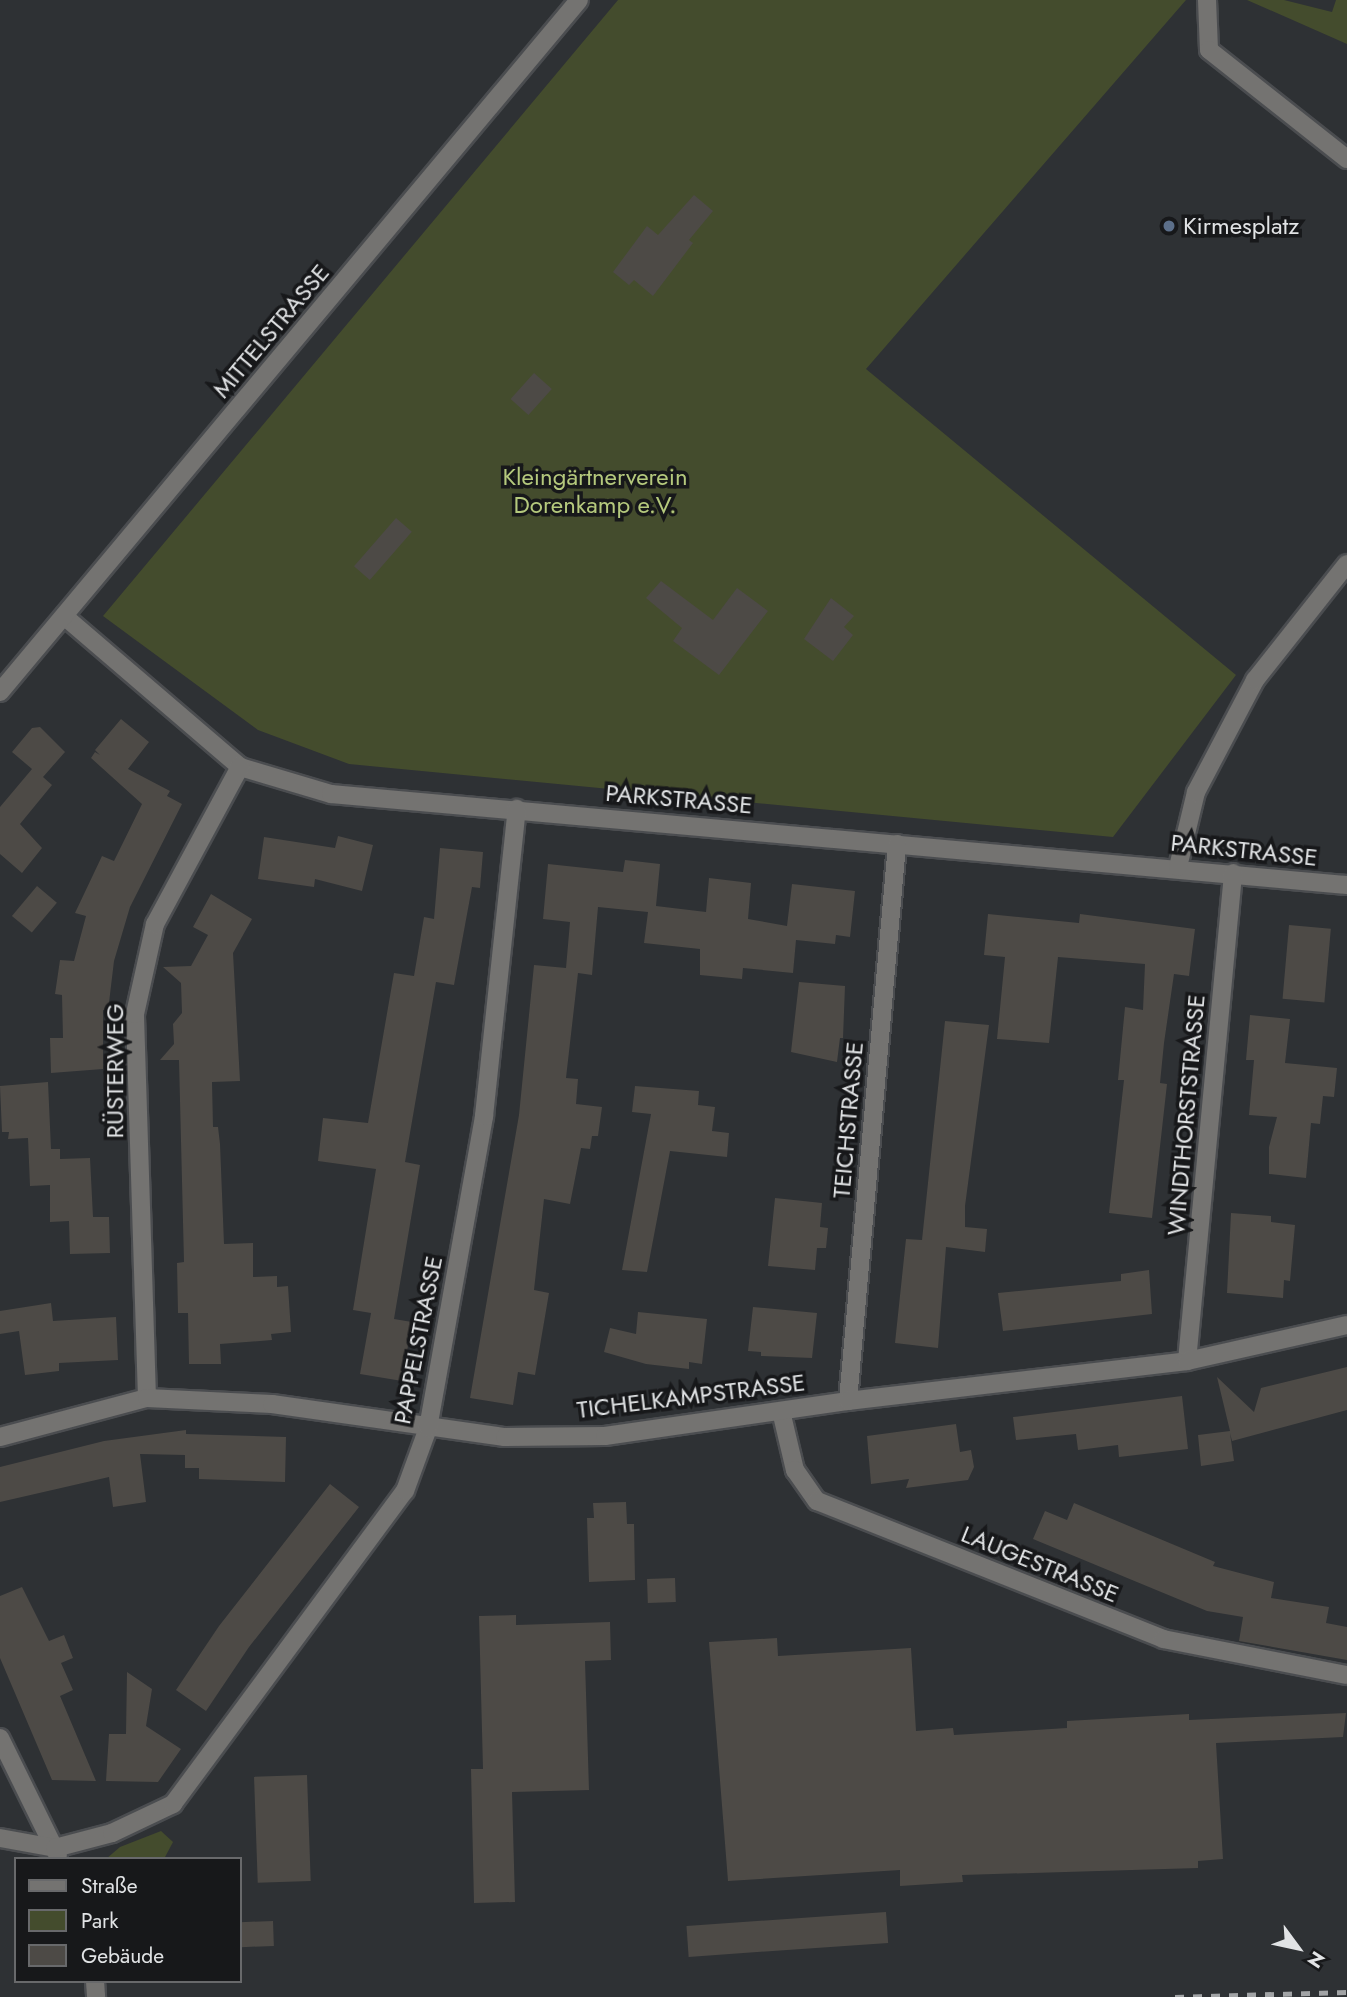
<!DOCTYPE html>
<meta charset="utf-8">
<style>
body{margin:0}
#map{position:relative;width:1347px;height:1997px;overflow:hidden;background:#2e3134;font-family:Jost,sans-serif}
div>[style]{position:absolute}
.green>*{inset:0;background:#444c2d}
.building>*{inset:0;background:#4d4a46;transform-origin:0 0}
.roads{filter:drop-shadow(2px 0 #4b4d50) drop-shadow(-2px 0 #4b4d50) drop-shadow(0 2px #4b4d50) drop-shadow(0 -2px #4b4d50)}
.minor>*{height:18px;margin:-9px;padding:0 9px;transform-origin:9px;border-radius:9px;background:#747371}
.rail>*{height:5px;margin-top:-2.5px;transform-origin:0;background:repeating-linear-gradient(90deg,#a2a4a6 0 9px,transparent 0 18px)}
.dots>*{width:19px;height:19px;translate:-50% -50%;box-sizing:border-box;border:4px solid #17181a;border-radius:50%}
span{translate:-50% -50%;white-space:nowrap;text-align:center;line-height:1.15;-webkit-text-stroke:7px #17181a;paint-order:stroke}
.poi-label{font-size:24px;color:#e1e3e5}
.left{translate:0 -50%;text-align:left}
.street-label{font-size:24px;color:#e1e3e5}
.park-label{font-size:24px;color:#b5c97d}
.legend{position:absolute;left:14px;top:1857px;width:228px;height:126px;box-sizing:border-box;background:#17181a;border:2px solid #68696b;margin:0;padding:9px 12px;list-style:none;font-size:21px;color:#e1e3e5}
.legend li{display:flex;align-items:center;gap:14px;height:35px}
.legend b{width:35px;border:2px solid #68696b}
.north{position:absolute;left:1263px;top:1913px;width:70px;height:70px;-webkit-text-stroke:5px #17181a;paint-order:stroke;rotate:123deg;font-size:19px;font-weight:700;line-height:28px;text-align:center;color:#e1e3e5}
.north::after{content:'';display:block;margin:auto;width:24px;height:32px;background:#e1e3e5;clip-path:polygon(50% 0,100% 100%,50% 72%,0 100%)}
</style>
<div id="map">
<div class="green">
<i style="clip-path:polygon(618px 0,1186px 0,866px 369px,1236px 675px,1113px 837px,349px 764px,258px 730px,103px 616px)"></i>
<i style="clip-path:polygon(1247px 0,1284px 0,1332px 12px,1336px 0,1347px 0,1347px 44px)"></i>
<i style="clip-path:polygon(161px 1831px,173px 1842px,164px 1859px,106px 1859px,120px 1847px)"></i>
</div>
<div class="building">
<i style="clip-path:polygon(694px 195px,713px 211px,689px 240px,693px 243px,653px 296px,634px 280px,629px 285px,613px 272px,647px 226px,658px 235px)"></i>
<i style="left:534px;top:373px;width:24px;height:35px;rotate:42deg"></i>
<i style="left:396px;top:518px;width:21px;height:64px;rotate:41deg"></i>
<i style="clip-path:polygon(661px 581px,713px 620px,737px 588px,768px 611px,719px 675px,673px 641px,682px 628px,646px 598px)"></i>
<i style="clip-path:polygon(831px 598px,854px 616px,844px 627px,853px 635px,833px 661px,804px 639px)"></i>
<i style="clip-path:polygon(121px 719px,149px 742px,128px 769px,170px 791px,167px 796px,182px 804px,130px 907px,114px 961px,108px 1011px,103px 1010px,103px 1069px,51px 1073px,50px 1038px,63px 1038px,62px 995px,55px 994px,60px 960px,74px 961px,86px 916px,75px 913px,102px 856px,114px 861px,142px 804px,91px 758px,95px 752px,100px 755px,95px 750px)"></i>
<i style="clip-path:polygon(40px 727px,65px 752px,43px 777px,52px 785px,20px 824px,42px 848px,22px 873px,0 854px,0 807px,32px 769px,12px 752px,32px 728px)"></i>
<i style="clip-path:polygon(338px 836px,373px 845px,362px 891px,315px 879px,314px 887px,258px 879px,264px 837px,335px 848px)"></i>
<i style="clip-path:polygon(440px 848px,483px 852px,480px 888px,472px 887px,454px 985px,436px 982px,405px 1162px,420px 1165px,394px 1319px,412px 1322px,402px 1381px,360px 1374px,371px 1313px,353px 1310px,376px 1169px,318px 1161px,323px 1118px,368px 1123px,394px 973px,414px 976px,424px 917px,434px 919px)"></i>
<i style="clip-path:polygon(625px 860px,660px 864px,656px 906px,706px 912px,709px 878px,751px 883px,748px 919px,787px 926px,792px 884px,855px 891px,850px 937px,836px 935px,835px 944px,796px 940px,793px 973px,743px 968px,742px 979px,700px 975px,700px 949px,644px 943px,648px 912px,598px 907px,592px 975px,578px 973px,566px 1078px,578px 1079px,576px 1104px,602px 1107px,598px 1136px,592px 1136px,590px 1149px,581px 1148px,570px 1204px,544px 1199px,534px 1290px,549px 1293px,535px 1375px,518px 1372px,513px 1405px,470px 1398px,519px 1115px,534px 965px,566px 968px,570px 922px,543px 919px,548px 864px,623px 872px)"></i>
<i style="left:37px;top:886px;width:26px;height:39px;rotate:40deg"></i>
<i style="clip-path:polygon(211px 894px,252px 919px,233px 953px,240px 1081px,212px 1082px,213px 1127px,218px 1127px,220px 1144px,224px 1244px,253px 1243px,253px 1277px,277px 1276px,277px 1287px,288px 1286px,291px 1332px,271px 1334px,272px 1340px,220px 1344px,221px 1364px,189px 1364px,188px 1313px,178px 1313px,177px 1263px,184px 1262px,179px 1060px,160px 1060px,174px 1044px,173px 1024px,182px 1013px,181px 983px,163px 967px,191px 966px,208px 935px,193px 927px)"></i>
<i style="clip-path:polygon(988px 914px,1079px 923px,1080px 914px,1195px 929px,1189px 976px,1174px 974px,1164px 1043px,1160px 1083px,1167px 1084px,1152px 1218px,1109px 1213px,1124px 1080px,1118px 1080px,1125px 1007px,1143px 1010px,1145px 964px,1058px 957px,1049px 1043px,997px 1039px,1005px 957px,984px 955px)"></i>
<i style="left:1289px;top:925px;width:42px;height:74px;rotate:5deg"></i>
<i style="clip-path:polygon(799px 982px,845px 986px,843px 1038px,840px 1038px,837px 1062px,791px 1052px)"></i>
<i style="clip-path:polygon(1250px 1015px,1290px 1019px,1285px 1063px,1337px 1068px,1334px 1097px,1323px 1096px,1320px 1124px,1311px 1123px,1306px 1178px,1269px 1174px,1269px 1147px,1277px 1117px,1249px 1115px,1254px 1060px,1246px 1060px)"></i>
<i style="clip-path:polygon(945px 1021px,989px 1025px,965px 1206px,965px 1227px,987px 1229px,985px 1252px,946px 1247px,938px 1348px,895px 1343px,906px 1239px,922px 1240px)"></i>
<i style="clip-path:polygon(48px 1082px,51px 1149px,60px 1149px,60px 1159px,90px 1158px,93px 1217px,109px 1217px,110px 1253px,70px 1254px,69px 1221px,50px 1222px,50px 1185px,30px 1186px,28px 1138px,8px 1139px,9px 1132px,2px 1132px,0 1086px)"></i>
<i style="clip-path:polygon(635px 1086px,699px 1091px,698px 1105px,715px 1107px,712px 1131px,729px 1133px,727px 1157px,670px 1151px,647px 1272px,622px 1270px,651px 1114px,632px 1112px)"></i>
<i style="clip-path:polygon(775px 1198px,822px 1203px,820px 1227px,828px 1228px,826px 1248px,817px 1248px,815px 1270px,768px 1266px)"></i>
<i style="clip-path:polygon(1231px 1213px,1271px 1216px,1271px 1222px,1295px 1225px,1290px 1281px,1284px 1280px,1283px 1298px,1227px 1293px)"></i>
<i style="clip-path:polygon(1149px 1270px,1152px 1314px,1003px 1331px,998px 1293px,1121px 1281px,1121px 1274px)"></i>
<i style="clip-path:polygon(51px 1303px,53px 1321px,116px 1317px,118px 1360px,59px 1363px,59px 1371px,25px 1375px,19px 1331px,0 1334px,0 1311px)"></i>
<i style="clip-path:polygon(753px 1307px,817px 1313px,812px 1358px,761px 1356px,761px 1352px,748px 1351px)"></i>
<i style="clip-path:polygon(638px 1312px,707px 1319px,702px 1364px,689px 1362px,689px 1369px,646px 1364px,604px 1352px,610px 1328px,636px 1334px)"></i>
<i style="clip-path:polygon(1347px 1367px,1347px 1410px,1232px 1441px,1230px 1433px,1234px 1461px,1201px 1466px,1198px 1435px,1230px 1431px,1217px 1377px,1254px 1412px,1261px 1388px)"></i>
<i style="clip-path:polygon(1182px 1396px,1188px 1449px,1119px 1457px,1118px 1445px,1078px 1450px,1076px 1434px,1016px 1440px,1013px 1417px)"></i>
<i style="clip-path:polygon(956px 1424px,960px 1452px,971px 1450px,974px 1467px,968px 1480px,906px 1488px,909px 1479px,871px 1484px,867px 1436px)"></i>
<i style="clip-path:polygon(186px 1430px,186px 1434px,286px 1437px,285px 1482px,199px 1479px,199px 1468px,185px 1468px,185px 1455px,140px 1454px,146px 1502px,113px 1507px,109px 1477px,0 1502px,0 1467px,104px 1441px)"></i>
<i style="clip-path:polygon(330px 1484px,359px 1507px,249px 1647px,206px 1711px,176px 1690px,219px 1626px)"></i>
<i style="clip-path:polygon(626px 1502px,627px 1524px,634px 1524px,635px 1580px,589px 1582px,587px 1518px,594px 1518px,593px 1503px)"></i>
<i style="clip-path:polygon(1074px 1503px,1215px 1562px,1213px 1566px,1274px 1582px,1271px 1598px,1329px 1607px,1326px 1623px,1347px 1627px,1347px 1660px,1239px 1641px,1243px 1617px,1207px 1611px,1033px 1539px,1045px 1511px,1067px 1520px)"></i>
<i style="left:675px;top:1578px;width:24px;height:28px;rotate:88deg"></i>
<i style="clip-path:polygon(22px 1587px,49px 1641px,64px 1635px,73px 1658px,61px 1663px,73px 1690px,60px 1696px,96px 1781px,52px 1780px,0 1658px,0 1596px)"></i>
<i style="clip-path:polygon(516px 1615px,516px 1625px,610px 1622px,611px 1660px,585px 1661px,589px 1790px,512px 1792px,515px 1902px,474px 1903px,471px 1769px,483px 1769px,479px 1616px)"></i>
<i style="clip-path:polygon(777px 1638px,778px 1656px,911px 1648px,916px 1731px,953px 1728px,954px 1735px,1067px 1728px,1067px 1721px,1189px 1714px,1189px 1720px,1346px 1713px,1343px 1737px,1216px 1743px,1223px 1859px,1198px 1861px,1198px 1868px,962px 1875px,963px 1882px,900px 1886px,900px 1870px,728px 1881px,709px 1642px)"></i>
<i style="clip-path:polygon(127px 1672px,152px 1689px,146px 1726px,181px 1749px,158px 1782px,106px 1781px,109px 1734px,126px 1734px)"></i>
<i style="left:307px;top:1775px;width:106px;height:53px;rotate:88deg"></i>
<i style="left:886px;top:1912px;width:31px;height:200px;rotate:86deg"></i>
<i style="left:273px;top:1921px;width:25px;height:33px;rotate:88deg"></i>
</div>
<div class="roads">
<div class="minor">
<i style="left:1207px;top:0;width:50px;rotate:87.7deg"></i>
<i style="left:1209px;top:50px;width:176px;rotate:38.3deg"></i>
<i style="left:64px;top:616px;width:232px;rotate:40.6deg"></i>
<i style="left:240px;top:767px;width:95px;rotate:16.5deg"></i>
<i style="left:331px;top:794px;width:1020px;rotate:5.12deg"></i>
<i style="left:0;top:692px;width:902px;rotate:-50.08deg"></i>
<i style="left:1178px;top:867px;width:77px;rotate:-76.5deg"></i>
<i style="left:1196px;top:792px;width:127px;rotate:-62.2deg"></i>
<i style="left:1255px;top:680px;width:148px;rotate:-51.6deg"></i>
<i style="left:1187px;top:1361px;width:490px;rotate:-84.6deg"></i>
<i style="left:147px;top:1398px;width:384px;rotate:-91.8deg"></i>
<i style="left:135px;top:1014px;width:92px;rotate:-77.5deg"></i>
<i style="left:155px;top:924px;width:179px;rotate:-61.6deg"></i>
<i style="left:848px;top:1401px;width:559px;rotate:-84.97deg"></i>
<i style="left:781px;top:1411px;width:61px;rotate:76.7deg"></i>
<i style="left:795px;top:1470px;width:38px;rotate:55deg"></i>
<i style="left:817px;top:1501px;width:373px;rotate:21.7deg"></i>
<i style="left:1163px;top:1639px;width:187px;rotate:11.1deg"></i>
<i style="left:0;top:1437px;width:152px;rotate:-14.9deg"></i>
<i style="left:147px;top:1398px;width:125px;rotate:2.7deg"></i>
<i style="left:272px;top:1404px;width:235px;rotate:8.1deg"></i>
<i style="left:505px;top:1437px;width:100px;rotate:-0.6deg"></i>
<i style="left:605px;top:1436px;width:246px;rotate:-8.2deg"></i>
<i style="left:848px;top:1401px;width:341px;rotate:-6.7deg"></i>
<i style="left:1187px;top:1361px;width:164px;rotate:-12.7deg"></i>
<i style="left:0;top:1738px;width:131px;rotate:63.8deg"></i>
<i style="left:0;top:1838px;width:56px;rotate:10.3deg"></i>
<i style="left:55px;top:1848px;width:59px;rotate:-14.7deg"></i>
<i style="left:112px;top:1833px;width:68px;rotate:-25.4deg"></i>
<i style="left:173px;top:1804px;width:390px;rotate:-53.5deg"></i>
<i style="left:405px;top:1491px;width:67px;rotate:-69.9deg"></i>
<i style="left:428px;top:1428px;width:317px;rotate:-79.8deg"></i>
<i style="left:484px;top:1116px;width:309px;rotate:-83.9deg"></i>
<i style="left:95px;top:1981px;width:16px;rotate:86deg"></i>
</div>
</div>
<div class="rail">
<i style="left:1175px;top:1997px;width:172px;rotate:-1.7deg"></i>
</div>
<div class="dots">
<i style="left:1169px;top:226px;background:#5c6f8a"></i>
</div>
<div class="poi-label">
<span class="left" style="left:1183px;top:226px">Kirmesplatz</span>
</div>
<div class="street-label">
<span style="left:271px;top:331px;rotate:-50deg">MITTELSTRASSE</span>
<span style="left:679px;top:799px;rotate:5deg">PARKSTRASSE</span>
<span style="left:1244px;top:850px;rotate:6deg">PARKSTRASSE</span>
<span style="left:115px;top:1071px;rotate:-90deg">RÜSTERWEG</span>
<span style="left:1186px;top:1115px;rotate:-85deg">WINDTHORSTSTRASSE</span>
<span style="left:848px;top:1120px;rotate:-85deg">TEICHSTRASSE</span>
<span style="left:418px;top:1340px;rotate:-79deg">PAPPELSTRASSE</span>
<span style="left:691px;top:1396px;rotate:-7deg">TICHELKAMPSTRASSE</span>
<span style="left:1040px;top:1564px;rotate:22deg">LAUGESTRASSE</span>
</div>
<div class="park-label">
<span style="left:595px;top:491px">Kleingärtnerverein<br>Dorenkamp e.V.</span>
</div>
<ul class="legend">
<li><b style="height:9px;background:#747371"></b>Straße</li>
<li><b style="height:19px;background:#444c2d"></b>Park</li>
<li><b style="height:19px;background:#4d4a46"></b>Gebäude</li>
</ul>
<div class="north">N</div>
</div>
